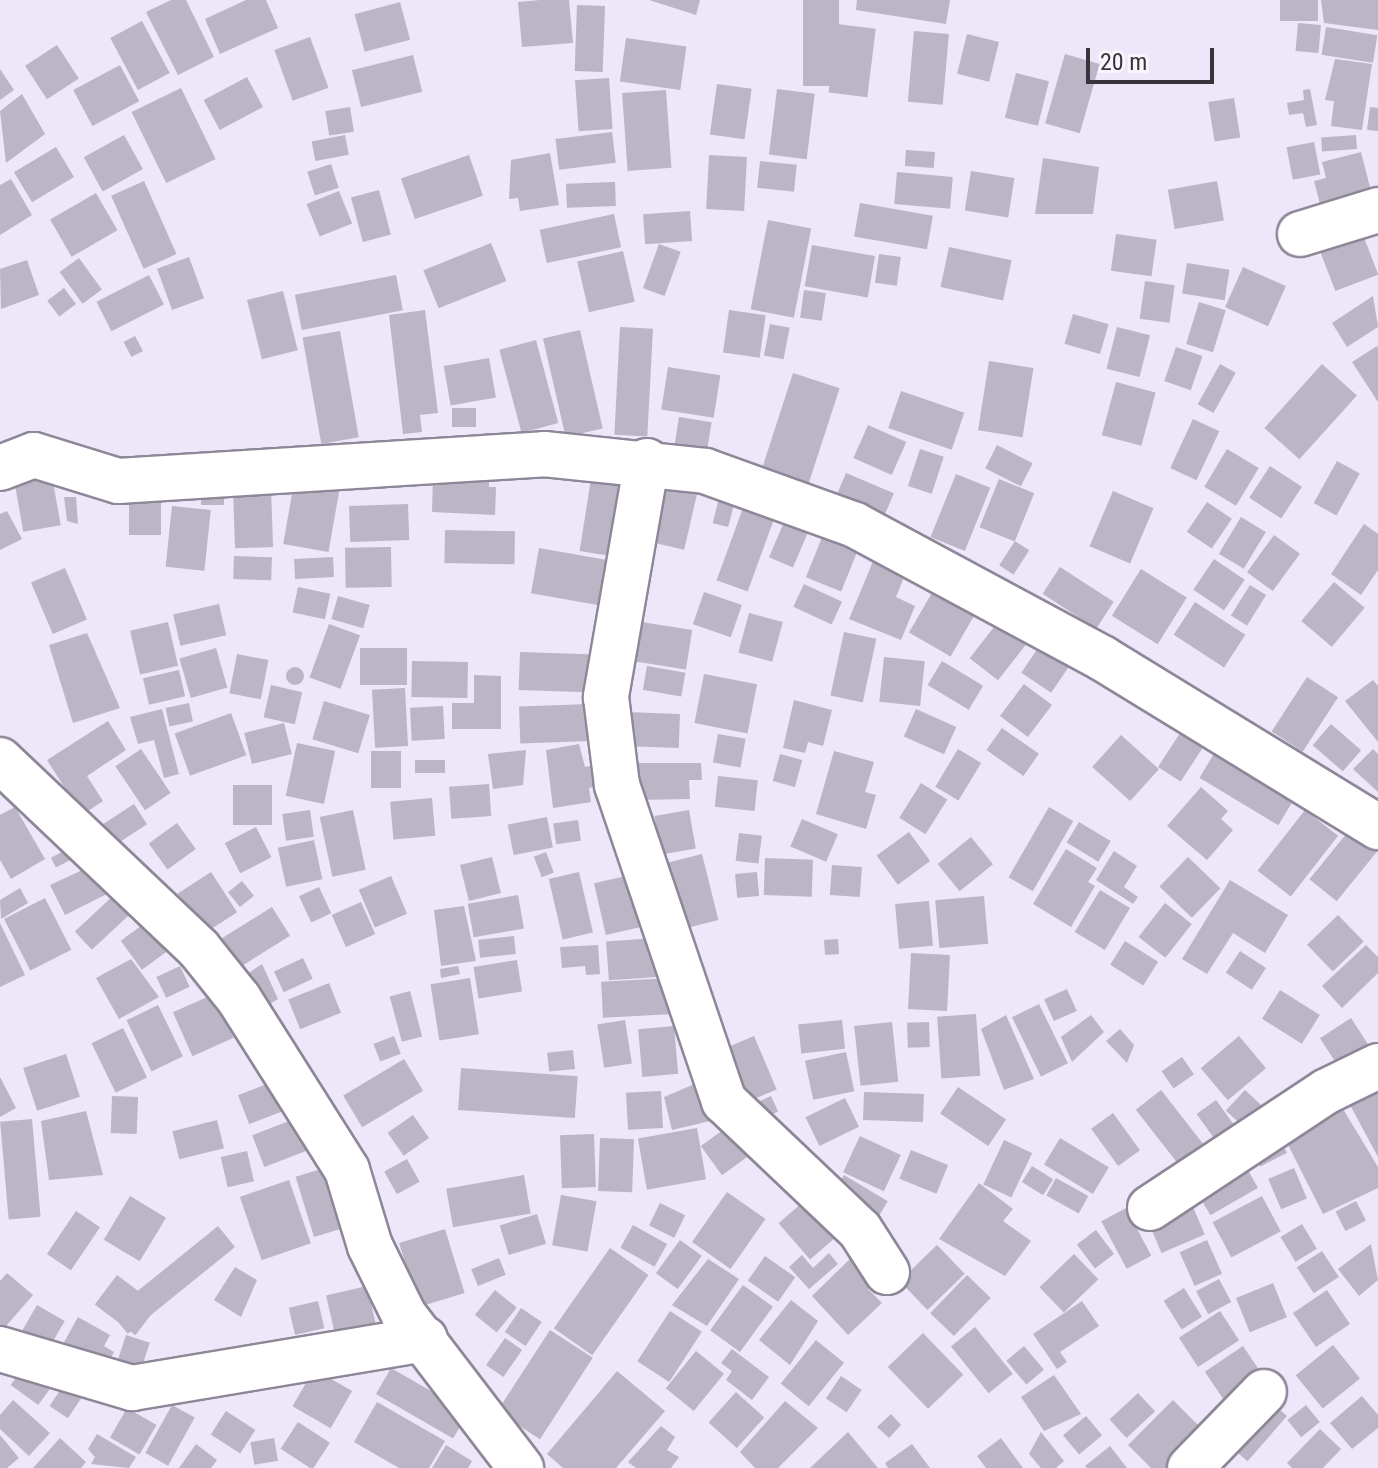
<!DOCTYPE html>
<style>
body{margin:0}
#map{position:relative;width:1378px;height:1468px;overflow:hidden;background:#eee6f9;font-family:"Roboto Condensed",sans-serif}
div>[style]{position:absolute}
.building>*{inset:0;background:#bcb5c6;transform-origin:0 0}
.round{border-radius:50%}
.roads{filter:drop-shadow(2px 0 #8e8798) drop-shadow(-2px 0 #8e8798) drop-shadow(0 2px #8e8798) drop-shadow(0 -2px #8e8798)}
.minor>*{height:44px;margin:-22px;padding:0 22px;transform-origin:22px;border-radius:22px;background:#fff}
span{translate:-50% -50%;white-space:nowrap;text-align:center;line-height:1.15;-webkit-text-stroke:7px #f9f6fd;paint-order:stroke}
.scale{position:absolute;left:1086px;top:48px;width:128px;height:36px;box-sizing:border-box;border:4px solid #37343b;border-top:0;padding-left:10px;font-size:24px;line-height:28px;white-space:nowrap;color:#37343b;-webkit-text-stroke:6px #f9f6fd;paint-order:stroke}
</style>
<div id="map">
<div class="building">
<i style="clip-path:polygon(171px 0,186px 0,214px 57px,178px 75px,146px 12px)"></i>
<i style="clip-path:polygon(246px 0,266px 0,278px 28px,220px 54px,205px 19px)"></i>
<i style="clip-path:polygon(540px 0,569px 0,573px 43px,522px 47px,518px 2px)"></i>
<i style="clip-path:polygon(649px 0,700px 0,696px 15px)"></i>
<i style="left:803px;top:0;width:36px;height:86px"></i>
<i style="clip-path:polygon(857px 0,950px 0,946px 24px,856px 10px)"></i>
<i style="left:1280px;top:0;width:38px;height:21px"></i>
<i style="clip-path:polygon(1321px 0,1378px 0,1378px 30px,1324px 23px)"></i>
<i style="left:400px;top:2px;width:39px;height:47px;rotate:75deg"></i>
<i style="left:577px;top:5px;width:28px;height:66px;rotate:2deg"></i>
<i style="left:142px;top:21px;width:59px;height:36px;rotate:62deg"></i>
<i style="left:1298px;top:23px;width:23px;height:28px;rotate:5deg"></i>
<i style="left:837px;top:24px;width:39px;height:69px;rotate:7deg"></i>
<i style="left:1326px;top:27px;width:52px;height:28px;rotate:9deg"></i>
<i style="left:914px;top:31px;width:35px;height:71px;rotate:5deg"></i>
<i style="left:967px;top:34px;width:33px;height:41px;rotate:14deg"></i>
<i style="left:310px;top:37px;width:54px;height:38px;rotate:70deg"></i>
<i style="left:626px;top:38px;width:61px;height:44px;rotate:8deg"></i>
<i style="left:57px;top:45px;width:40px;height:38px;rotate:57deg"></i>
<i style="left:1065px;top:54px;width:36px;height:72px;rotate:16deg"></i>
<i style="left:413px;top:55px;width:38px;height:63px;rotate:76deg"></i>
<i style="clip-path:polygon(1335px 59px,1372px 64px,1362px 130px,1331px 126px,1334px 101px,1325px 100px)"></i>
<i style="left:120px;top:65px;width:41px;height:53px;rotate:62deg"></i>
<i style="clip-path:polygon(0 69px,14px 90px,0 100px)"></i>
<i style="left:1016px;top:73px;width:34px;height:46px;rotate:14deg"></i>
<i style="left:247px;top:77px;width:34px;height:49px;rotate:62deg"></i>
<i style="left:609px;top:78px;width:51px;height:34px;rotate:86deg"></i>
<i style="left:717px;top:84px;width:35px;height:51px;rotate:8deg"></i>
<i style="left:181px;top:88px;width:79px;height:55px;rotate:64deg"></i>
<i style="left:777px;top:89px;width:38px;height:66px;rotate:7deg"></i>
<i style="clip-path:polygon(1310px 89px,1317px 125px,1306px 127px,1303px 113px,1289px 115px,1287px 103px,1304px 100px,1303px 90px)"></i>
<i style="left:666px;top:90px;width:78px;height:44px;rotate:86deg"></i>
<i style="clip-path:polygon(22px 94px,45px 134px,6px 163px,0 111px)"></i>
<i style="left:1234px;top:98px;width:40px;height:26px;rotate:81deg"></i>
<i style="left:350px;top:107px;width:25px;height:25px;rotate:81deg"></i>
<i style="clip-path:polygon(1370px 107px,1378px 108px,1378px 131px,1367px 130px)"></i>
<i style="left:612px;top:132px;width:31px;height:57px;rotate:83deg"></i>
<i style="left:124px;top:135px;width:39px;height:46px;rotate:61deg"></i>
<i style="left:345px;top:135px;width:20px;height:34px;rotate:79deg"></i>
<i style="left:1356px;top:135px;width:14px;height:35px;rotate:86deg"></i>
<i style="left:1314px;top:142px;width:33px;height:28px;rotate:79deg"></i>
<i style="left:56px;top:147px;width:35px;height:49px;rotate:59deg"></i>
<i style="left:906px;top:150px;width:29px;height:16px;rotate:4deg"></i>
<i style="clip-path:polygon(1361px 152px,1372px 195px,1321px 208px,1314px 181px,1326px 178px,1322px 162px)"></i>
<i style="clip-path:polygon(550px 153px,559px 205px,520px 211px,518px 198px,509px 199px,511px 160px)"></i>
<i style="left:469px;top:155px;width:43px;height:72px;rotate:71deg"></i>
<i style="left:709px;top:155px;width:38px;height:54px;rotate:3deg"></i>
<i style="clip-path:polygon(1043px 158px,1099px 167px,1093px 214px,1035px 214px)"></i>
<i style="left:760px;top:161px;width:37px;height:27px;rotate:6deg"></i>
<i style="left:331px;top:164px;width:25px;height:25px;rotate:72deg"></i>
<i style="left:971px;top:171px;width:44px;height:40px;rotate:9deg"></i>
<i style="left:897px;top:172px;width:56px;height:32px;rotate:5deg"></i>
<i style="clip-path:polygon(11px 179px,32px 215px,0 235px,0 185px)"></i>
<i style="left:144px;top:181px;width:80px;height:36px;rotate:66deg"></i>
<i style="left:1217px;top:181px;width:40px;height:50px;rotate:80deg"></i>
<i style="left:615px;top:182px;width:24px;height:49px;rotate:88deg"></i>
<i style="left:379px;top:190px;width:46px;height:29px;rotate:75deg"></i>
<i style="left:339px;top:191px;width:35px;height:35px;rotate:68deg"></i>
<i style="left:96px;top:193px;width:43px;height:53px;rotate:60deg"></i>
<i style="left:860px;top:203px;width:74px;height:34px;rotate:10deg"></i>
<i style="left:690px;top:211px;width:30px;height:47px;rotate:86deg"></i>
<i style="left:614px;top:214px;width:34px;height:76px;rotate:78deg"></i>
<i style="left:768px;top:220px;width:44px;height:91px;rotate:11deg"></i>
<i style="left:1360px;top:227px;width:51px;height:46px;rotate:69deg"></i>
<i style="left:1116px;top:234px;width:41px;height:37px;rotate:8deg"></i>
<i style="left:491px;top:243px;width:41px;height:73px;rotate:68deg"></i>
<i style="left:659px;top:244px;width:23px;height:47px;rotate:20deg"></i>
<i style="left:812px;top:245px;width:64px;height:42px;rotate:10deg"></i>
<i style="left:949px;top:247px;width:64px;height:41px;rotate:12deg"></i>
<i style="left:623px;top:251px;width:52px;height:47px;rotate:77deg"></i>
<i style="left:879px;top:254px;width:22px;height:29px;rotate:8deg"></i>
<i style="left:189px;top:257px;width:44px;height:34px;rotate:70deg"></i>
<i style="left:79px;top:258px;width:39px;height:24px;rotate:54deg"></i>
<i style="clip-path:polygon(27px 260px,39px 295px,1px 309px,0 269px)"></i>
<i style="left:1187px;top:263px;width:43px;height:31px;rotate:9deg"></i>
<i style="left:1243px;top:267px;width:47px;height:44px;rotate:24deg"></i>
<i style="left:149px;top:275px;width:33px;height:59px;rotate:63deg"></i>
<i style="left:396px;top:275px;width:36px;height:103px;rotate:79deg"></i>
<i style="left:1145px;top:281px;width:30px;height:38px;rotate:8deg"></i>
<i style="left:64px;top:288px;width:20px;height:21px;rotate:53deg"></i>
<i style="left:804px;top:290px;width:22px;height:28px;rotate:8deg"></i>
<i style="left:283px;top:291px;width:61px;height:37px;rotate:76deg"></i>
<i style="clip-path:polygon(1373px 296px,1378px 327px,1347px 347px,1332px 323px)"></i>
<i style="left:1199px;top:302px;width:28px;height:44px;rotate:17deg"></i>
<i style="clip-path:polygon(425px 310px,438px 413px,420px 415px,422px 432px,403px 434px,389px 315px)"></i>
<i style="left:729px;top:310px;width:37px;height:43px;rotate:8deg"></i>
<i style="left:1073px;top:314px;width:37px;height:31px;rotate:16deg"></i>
<i style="left:770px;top:324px;width:20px;height:32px;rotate:11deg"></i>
<i style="left:620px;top:327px;width:33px;height:108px;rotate:3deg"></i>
<i style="left:1117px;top:327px;width:34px;height:43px;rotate:14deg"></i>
<i style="left:580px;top:330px;width:101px;height:38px;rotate:77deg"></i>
<i style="left:340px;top:331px;width:108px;height:38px;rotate:80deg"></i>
<i style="left:135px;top:336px;width:17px;height:13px;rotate:62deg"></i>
<i style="left:536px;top:340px;width:86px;height:38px;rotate:75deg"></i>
<i style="clip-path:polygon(1377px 346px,1378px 348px,1378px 402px,1352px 362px)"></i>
<i style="left:1176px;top:347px;width:28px;height:36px;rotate:19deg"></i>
<i style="left:489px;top:358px;width:40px;height:46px;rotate:80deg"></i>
<i style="left:989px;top:361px;width:45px;height:70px;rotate:9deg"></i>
<i style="left:1220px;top:364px;width:18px;height:46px;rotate:29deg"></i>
<i style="left:1322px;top:364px;width:47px;height:86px;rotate:42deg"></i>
<i style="left:668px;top:367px;width:53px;height:43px;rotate:9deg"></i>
<i style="left:793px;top:373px;width:49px;height:107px;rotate:18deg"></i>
<i style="left:1116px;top:382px;width:41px;height:55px;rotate:15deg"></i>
<i style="left:901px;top:391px;width:67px;height:39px;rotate:19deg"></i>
<i style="left:476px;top:408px;width:19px;height:24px;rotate:90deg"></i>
<i style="left:679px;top:417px;width:33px;height:32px;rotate:9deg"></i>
<i style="left:1193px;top:419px;width:29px;height:54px;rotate:25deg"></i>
<i style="left:868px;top:425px;width:42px;height:36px;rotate:24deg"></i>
<i style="left:997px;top:445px;width:40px;height:26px;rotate:27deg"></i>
<i style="left:920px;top:449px;width:25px;height:39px;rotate:18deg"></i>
<i style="left:1227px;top:449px;width:37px;height:44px;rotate:31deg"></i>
<i style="left:1337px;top:461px;width:26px;height:48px;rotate:29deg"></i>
<i style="left:1270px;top:466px;width:38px;height:38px;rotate:33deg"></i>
<i style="clip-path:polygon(474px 473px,489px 474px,489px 487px,496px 487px,495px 515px,432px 512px,433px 479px,473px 481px)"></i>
<i style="left:846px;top:473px;width:52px;height:38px;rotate:23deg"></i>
<i style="left:956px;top:474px;width:37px;height:68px;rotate:22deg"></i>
<i style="left:52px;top:476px;width:50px;height:38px;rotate:80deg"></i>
<i style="left:295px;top:477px;width:46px;height:68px;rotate:10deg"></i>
<i style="left:591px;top:479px;width:44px;height:73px;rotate:9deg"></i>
<i style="left:999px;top:479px;width:38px;height:52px;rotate:22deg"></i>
<i style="left:666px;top:486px;width:32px;height:58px;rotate:13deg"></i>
<i style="left:201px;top:488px;width:23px;height:17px"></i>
<i style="left:129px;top:489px;width:32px;height:46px"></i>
<i style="left:271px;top:489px;width:58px;height:38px;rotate:88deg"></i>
<i style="left:1113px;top:491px;width:44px;height:60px;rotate:23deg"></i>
<i style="clip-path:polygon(64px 497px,76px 497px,78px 524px,67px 521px)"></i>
<i style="left:719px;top:498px;width:16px;height:26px;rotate:14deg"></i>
<i style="left:1207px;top:502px;width:30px;height:36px;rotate:34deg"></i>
<i style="left:408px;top:504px;width:36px;height:59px;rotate:88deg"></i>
<i style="left:744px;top:505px;width:33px;height:80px;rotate:20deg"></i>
<i style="left:172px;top:506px;width:39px;height:61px;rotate:6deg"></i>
<i style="clip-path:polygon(7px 511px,22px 539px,0 550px,0 514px)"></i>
<i style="left:787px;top:515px;width:26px;height:46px;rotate:23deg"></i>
<i style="left:1241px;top:517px;width:29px;height:43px;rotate:31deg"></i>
<i style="clip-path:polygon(1364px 524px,1378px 534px,1378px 570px,1361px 595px,1331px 574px)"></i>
<i style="left:445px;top:530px;width:70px;height:33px;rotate:1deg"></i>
<i style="left:825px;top:530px;width:38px;height:51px;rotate:22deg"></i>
<i style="left:1274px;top:535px;width:32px;height:46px;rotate:36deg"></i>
<i style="left:1015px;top:541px;width:17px;height:29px;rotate:33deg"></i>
<i style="left:391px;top:547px;width:40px;height:46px;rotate:89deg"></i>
<i style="left:539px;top:548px;width:82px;height:46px;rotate:10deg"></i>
<i style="left:234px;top:556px;width:38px;height:23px;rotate:2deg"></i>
<i style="left:333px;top:557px;width:20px;height:39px;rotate:87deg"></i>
<i style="clip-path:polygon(874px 559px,906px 572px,896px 597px,915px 606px,901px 640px,849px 619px)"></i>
<i style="left:1214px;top:559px;width:37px;height:37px;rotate:34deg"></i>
<i style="left:1060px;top:567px;width:64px;height:32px;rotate:33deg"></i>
<i style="left:65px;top:568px;width:56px;height:37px;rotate:67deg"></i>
<i style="left:1141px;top:569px;width:54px;height:55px;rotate:32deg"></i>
<i style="left:1334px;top:582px;width:40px;height:51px;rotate:40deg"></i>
<i style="left:804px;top:584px;width:42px;height:25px;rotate:25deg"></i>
<i style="left:937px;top:584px;width:48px;height:56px;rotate:30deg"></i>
<i style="left:1250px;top:585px;width:19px;height:36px;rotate:32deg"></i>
<i style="left:298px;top:587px;width:33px;height:26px;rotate:12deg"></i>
<i style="left:704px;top:592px;width:40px;height:34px;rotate:19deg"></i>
<i style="left:338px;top:596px;width:33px;height:24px;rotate:16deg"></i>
<i style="left:1195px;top:602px;width:60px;height:39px;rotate:33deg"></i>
<i style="left:219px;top:604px;width:32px;height:47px;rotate:77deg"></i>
<i style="left:749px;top:613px;width:35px;height:41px;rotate:15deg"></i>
<i style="left:1001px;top:618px;width:36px;height:51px;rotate:38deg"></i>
<i style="left:629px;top:620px;width:64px;height:40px;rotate:9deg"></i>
<i style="left:168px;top:622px;width:45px;height:39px;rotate:77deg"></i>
<i style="left:329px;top:624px;width:33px;height:57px;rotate:20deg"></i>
<i style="left:844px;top:632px;width:33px;height:65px;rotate:12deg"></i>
<i style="clip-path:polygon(87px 633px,120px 708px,73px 723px,49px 645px)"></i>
<i style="left:1042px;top:642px;width:36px;height:37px;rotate:34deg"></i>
<i style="left:216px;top:648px;width:41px;height:38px;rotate:74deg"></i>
<i style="left:360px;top:648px;width:47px;height:37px"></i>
<i style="left:520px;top:652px;width:75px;height:38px;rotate:2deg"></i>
<i style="left:237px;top:654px;width:32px;height:40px;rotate:11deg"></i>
<i style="left:884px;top:657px;width:41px;height:45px;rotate:6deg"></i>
<i style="left:412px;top:661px;width:56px;height:36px;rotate:1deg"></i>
<i style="left:942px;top:661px;width:48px;height:28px;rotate:31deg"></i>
<i style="left:647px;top:666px;width:39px;height:24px;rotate:10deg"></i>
<i class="round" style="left:286px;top:667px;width:18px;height:18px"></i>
<i style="left:179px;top:670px;width:27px;height:37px;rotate:77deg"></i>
<i style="left:704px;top:674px;width:54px;height:50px;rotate:11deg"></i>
<i style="clip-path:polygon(474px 675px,501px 676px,501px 729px,452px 729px,452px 703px,474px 703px)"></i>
<i style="left:1307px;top:677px;width:37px;height:65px;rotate:33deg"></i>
<i style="clip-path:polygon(1373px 680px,1378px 686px,1378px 742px,1345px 701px)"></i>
<i style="left:1024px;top:684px;width:35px;height:40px;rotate:37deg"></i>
<i style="left:271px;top:685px;width:32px;height:33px;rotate:13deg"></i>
<i style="left:405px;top:688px;width:58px;height:33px;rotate:87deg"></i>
<i style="clip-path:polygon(794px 700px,832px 710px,823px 746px,808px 742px,805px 753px,783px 748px)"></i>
<i style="left:324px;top:701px;width:48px;height:40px;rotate:17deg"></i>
<i style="left:189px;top:703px;width:19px;height:24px;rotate:78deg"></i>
<i style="left:589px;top:704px;width:37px;height:70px;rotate:88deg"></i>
<i style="left:443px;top:706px;width:33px;height:33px;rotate:87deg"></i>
<i style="clip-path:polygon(162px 709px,179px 774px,164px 778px,154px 740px,138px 744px,130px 717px)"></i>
<i style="left:916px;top:709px;width:44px;height:30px;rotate:24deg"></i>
<i style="left:625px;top:712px;width:55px;height:34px;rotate:2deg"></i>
<i style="left:231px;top:713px;width:45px;height:60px;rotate:70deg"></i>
<i style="clip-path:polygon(108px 721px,126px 750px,87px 776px,103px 801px,82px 815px,47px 760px)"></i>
<i style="left:284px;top:723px;width:32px;height:41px;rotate:76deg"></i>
<i style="left:1331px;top:724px;width:40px;height:28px;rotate:41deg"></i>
<i style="left:1002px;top:728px;width:45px;height:27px;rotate:35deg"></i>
<i style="left:1182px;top:730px;width:27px;height:44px;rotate:33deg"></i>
<i style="left:718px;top:734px;width:28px;height:29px;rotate:10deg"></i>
<i style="left:1121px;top:735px;width:51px;height:43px;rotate:42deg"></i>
<i style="left:297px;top:743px;width:39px;height:54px;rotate:12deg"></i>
<i style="clip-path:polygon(579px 744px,585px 767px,595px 765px,599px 786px,589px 788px,591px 802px,553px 808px,546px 750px)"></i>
<i style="left:1218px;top:747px;width:92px;height:36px;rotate:31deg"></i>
<i style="left:141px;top:749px;width:53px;height:31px;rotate:56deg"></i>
<i style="left:958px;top:749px;width:27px;height:44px;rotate:31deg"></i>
<i style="clip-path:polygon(1373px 749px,1378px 754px,1378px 792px,1353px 769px)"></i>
<i style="clip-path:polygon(526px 750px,523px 785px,493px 789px,488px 754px)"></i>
<i style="left:371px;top:751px;width:30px;height:37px"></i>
<i style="clip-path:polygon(834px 751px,874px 762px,865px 792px,876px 795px,866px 829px,816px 814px)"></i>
<i style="left:780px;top:754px;width:23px;height:28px;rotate:15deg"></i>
<i style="left:415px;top:760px;width:30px;height:13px"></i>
<i style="clip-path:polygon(636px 763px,701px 763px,702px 780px,689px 780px,690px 799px,636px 800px)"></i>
<i style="left:718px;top:776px;width:40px;height:31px;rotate:6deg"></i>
<i style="left:921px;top:783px;width:31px;height:41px;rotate:32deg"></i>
<i style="left:489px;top:784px;width:32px;height:40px;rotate:86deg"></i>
<i style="left:233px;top:785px;width:39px;height:40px"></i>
<i style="clip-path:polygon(1201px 787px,1228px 811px,1221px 819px,1233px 830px,1207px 860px,1167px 826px)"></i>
<i style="left:432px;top:798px;width:38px;height:42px;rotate:85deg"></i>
<i style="left:134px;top:804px;width:24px;height:40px;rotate:57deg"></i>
<i style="clip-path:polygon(15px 807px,45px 859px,11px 879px,0 860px,0 815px)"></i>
<i style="left:1049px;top:807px;width:28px;height:81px;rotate:30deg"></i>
<i style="left:310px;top:810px;width:27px;height:28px;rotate:82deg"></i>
<i style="left:353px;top:810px;width:61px;height:34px;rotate:78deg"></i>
<i style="left:689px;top:810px;width:39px;height:35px;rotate:80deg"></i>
<i style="left:1305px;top:810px;width:42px;height:77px;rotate:38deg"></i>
<i style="left:547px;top:817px;width:31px;height:40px;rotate:79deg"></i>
<i style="left:802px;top:819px;width:39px;height:30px;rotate:23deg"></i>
<i style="left:578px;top:820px;width:21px;height:25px;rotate:82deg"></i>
<i style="left:1079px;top:822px;width:37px;height:24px;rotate:31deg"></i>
<i style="left:177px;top:823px;width:32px;height:35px;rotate:54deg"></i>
<i style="left:256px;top:827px;width:34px;height:35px;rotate:63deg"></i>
<i style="left:1351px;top:828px;width:35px;height:66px;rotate:39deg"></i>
<i style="left:909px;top:832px;width:36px;height:40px;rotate:54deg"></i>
<i style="left:739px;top:833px;width:23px;height:28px;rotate:7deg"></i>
<i style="left:971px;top:837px;width:35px;height:43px;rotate:51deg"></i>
<i style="left:314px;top:840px;width:40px;height:37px;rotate:78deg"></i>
<i style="clip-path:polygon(1066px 849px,1097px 868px,1088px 882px,1095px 886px,1071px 927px,1033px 904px)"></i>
<i style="left:66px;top:850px;width:11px;height:17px;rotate:63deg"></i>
<i style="clip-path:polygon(1114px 851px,1137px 866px,1124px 887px,1138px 897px,1133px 904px,1096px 880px)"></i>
<i style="left:546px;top:852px;width:22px;height:13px;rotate:69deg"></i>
<i style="left:702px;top:854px;width:68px;height:38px;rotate:76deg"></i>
<i style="left:492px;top:857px;width:37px;height:33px;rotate:76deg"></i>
<i style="left:1188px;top:857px;width:45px;height:41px;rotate:44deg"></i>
<i style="left:765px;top:858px;width:48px;height:37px;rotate:2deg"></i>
<i style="left:832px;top:865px;width:30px;height:30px;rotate:4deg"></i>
<i style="clip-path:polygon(89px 867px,113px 891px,65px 915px,50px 885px)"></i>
<i style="left:211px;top:872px;width:48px;height:40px;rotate:57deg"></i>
<i style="left:579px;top:872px;width:62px;height:31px;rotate:77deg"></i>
<i style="left:757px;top:872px;width:24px;height:22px;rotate:85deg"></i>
<i style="left:630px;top:875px;width:53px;height:37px;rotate:77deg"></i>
<i style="left:391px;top:876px;width:41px;height:35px;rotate:67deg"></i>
<i style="clip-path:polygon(1230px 880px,1288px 915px,1265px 953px,1233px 933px,1207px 974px,1182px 959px)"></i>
<i style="left:242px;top:881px;width:19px;height:18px;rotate:51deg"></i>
<i style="left:319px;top:887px;width:29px;height:22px;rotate:65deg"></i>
<i style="clip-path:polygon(20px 888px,28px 903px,1px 919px,0 900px)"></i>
<i style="left:1100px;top:890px;width:35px;height:49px;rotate:31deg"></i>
<i style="left:115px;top:894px;width:25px;height:55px;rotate:47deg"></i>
<i style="left:518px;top:895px;width:34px;height:51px;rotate:80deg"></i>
<i style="left:984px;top:896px;width:48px;height:49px;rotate:85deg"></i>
<i style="left:45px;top:898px;width:58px;height:46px;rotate:63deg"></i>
<i style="left:929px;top:901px;width:45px;height:34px;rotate:85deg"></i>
<i style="left:361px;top:902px;width:35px;height:32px;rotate:66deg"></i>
<i style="left:1165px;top:903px;width:34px;height:43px;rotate:38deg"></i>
<i style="clip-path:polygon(464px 906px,476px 961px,441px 966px,434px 910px)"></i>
<i style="left:272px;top:907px;width:34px;height:61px;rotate:58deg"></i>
<i style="left:1338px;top:915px;width:37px;height:43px;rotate:46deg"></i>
<i style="clip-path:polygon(0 923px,25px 975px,0 987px)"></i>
<i style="left:145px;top:923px;width:36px;height:30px;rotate:54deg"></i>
<i style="left:514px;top:936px;width:18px;height:36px;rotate:84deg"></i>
<i style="left:655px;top:938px;width:39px;height:49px;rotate:86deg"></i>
<i style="left:838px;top:939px;width:15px;height:14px;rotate:86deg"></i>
<i style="left:1125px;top:941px;width:39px;height:28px;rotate:32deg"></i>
<i style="clip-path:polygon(598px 945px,600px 974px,586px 975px,585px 966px,562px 968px,560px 947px)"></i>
<i style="clip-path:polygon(1366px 945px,1378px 957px,1378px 973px,1342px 1008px,1322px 986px)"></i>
<i style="left:1240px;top:951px;width:31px;height:26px;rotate:33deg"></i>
<i style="left:911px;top:953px;width:39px;height:56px;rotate:3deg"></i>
<i style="left:303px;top:958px;width:23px;height:32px;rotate:65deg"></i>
<i style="clip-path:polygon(131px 959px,159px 997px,119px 1019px,96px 978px)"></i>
<i style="left:517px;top:960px;width:32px;height:44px;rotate:81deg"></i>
<i style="clip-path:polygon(262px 964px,278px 999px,267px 1006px,247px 974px)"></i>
<i style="left:180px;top:966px;width:23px;height:26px;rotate:65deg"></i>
<i style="clip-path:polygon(458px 966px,460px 974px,441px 978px,440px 969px)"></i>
<i style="left:470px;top:978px;width:57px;height:40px;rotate:81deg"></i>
<i style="left:672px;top:978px;width:36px;height:71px;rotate:87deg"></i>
<i style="left:329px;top:983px;width:32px;height:44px;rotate:68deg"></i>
<i style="left:1067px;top:989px;width:24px;height:25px;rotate:66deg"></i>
<i style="left:1280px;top:990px;width:47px;height:34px;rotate:32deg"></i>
<i style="left:410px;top:991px;width:47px;height:21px;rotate:75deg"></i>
<i style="left:214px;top:994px;width:48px;height:45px;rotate:66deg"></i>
<i style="left:1039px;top:1004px;width:66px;height:30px;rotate:64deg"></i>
<i style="left:158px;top:1005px;width:57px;height:35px;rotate:64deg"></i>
<i style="left:976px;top:1014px;width:62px;height:39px;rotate:86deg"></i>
<i style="clip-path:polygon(1006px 1015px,1034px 1079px,1004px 1090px,981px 1029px)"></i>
<i style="clip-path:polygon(1091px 1015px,1104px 1032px,1072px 1062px,1061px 1037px)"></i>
<i style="left:1351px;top:1018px;width:44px;height:37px;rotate:57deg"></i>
<i style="left:625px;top:1020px;width:44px;height:28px;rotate:81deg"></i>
<i style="left:842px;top:1020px;width:29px;height:44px;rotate:84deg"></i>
<i style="left:892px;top:1022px;width:60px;height:38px;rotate:84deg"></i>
<i style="left:929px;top:1022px;width:25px;height:22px;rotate:88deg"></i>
<i style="left:674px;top:1026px;width:48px;height:36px;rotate:85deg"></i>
<i style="left:123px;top:1028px;width:55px;height:35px;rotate:64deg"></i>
<i style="clip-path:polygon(1120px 1029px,1134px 1045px,1127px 1063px,1106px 1041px)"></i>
<i style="left:394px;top:1036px;width:19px;height:22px;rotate:69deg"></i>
<i style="left:754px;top:1036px;width:58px;height:43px;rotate:67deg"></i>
<i style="left:1239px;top:1036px;width:42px;height:50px;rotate:50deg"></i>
<i style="left:573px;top:1050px;width:19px;height:26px;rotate:84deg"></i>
<i style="left:846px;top:1052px;width:40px;height:42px;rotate:78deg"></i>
<i style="left:66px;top:1054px;width:45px;height:45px;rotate:72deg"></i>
<i style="left:1182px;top:1057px;width:21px;height:25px;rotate:55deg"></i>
<i style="left:404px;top:1059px;width:37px;height:71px;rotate:59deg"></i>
<i style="left:461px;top:1068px;width:117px;height:42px;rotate:4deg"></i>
<i style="clip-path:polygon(0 1077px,16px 1108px,0 1117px)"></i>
<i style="left:280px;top:1079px;width:31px;height:45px;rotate:69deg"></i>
<i style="clip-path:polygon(704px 1080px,714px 1120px,672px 1130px,664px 1097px)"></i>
<i style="clip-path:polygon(1378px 1082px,1378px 1157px,1342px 1090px)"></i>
<i style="left:958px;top:1087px;width:58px;height:32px;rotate:34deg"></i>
<i style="left:1161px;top:1090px;width:87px;height:32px;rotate:52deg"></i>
<i style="left:1245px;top:1090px;width:33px;height:28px;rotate:43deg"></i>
<i style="left:661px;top:1091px;width:37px;height:35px;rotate:87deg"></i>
<i style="left:864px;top:1092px;width:60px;height:28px;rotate:2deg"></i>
<i style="left:112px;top:1096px;width:26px;height:37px;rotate:2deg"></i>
<i style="left:771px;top:1096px;width:17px;height:15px;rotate:65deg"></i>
<i style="left:845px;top:1098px;width:32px;height:44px;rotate:64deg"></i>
<i style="clip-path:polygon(1337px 1099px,1378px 1167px,1378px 1188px,1323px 1214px,1279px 1127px)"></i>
<i style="left:1216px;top:1100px;width:37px;height:24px;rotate:54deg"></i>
<i style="clip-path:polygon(86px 1111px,103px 1175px,49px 1180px,41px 1121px)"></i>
<i style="left:1113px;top:1113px;width:46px;height:27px;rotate:54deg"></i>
<i style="left:413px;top:1115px;width:28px;height:31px;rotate:55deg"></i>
<i style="left:297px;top:1118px;width:34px;height:48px;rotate:69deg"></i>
<i style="left:32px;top:1119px;width:98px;height:32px;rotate:85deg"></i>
<i style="left:217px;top:1120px;width:29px;height:46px;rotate:76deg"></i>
<i style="left:734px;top:1122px;width:36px;height:41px;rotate:54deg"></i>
<i style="left:697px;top:1128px;width:52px;height:60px;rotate:80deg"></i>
<i style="left:594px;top:1134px;width:53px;height:34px;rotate:88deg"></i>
<i style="left:1278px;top:1135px;width:20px;height:30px;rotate:63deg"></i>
<i style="left:860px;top:1136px;width:45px;height:40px;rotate:25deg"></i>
<i style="left:600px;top:1138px;width:34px;height:53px;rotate:2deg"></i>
<i style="left:1060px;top:1138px;width:57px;height:31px;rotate:31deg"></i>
<i style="left:1004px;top:1140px;width:31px;height:49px;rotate:25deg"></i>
<i style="left:911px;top:1150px;width:40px;height:31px;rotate:22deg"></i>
<i style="left:247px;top:1151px;width:31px;height:27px;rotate:77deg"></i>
<i style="left:407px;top:1159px;width:26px;height:26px;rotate:61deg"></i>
<i style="left:1242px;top:1160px;width:32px;height:55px;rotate:60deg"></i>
<i style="left:331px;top:1166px;width:63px;height:37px;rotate:73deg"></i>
<i style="left:1032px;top:1166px;width:25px;height:19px;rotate:32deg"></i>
<i style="left:1294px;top:1168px;width:33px;height:28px;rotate:67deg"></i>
<i style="left:524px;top:1175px;width:39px;height:79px;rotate:80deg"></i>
<i style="left:844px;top:1175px;width:51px;height:23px;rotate:31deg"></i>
<i style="left:1056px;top:1178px;width:37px;height:20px;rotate:29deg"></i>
<i style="left:289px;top:1180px;width:67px;height:52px;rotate:71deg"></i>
<i style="clip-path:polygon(979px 1183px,1013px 1209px,1003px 1221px,1031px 1241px,1005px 1276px,939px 1239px)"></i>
<i style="left:727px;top:1192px;width:47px;height:61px;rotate:35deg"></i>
<i style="left:561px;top:1195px;width:36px;height:51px;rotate:10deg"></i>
<i style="left:811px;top:1195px;width:48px;height:43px;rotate:49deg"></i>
<i style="left:130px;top:1196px;width:42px;height:51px;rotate:31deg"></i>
<i style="left:1262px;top:1196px;width:40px;height:56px;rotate:62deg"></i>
<i style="left:1356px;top:1201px;width:22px;height:23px;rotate:63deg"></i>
<i style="left:660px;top:1203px;width:28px;height:25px;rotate:26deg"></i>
<i style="left:1193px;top:1207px;width:30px;height:47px;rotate:67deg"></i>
<i style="left:1126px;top:1208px;width:54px;height:28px;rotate:62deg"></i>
<i style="left:76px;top:1211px;width:29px;height:52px;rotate:34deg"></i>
<i style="left:537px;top:1214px;width:31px;height:39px;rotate:73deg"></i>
<i style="left:1302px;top:1224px;width:29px;height:25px;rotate:59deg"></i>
<i style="left:633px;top:1225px;width:39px;height:26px;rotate:29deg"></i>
<i style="left:218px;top:1226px;width:27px;height:138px;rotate:51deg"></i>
<i style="left:445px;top:1229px;width:67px;height:48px;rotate:73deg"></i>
<i style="left:1096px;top:1230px;width:30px;height:24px;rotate:53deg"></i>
<i style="left:680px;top:1240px;width:27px;height:41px;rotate:36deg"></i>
<i style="left:1207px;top:1240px;width:37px;height:30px;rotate:66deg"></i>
<i style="clip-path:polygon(1371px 1244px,1378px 1280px,1359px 1296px,1338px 1269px)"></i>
<i style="left:937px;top:1245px;width:40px;height:52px;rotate:46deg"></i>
<i style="left:610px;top:1248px;width:47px;height:98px;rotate:35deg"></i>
<i style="left:1322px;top:1251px;width:31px;height:30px;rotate:57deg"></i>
<i style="clip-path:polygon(829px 1253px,838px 1264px,809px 1289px,789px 1267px,802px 1255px,813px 1268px)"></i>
<i style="left:1074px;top:1254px;width:35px;height:48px;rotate:46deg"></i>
<i style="clip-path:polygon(854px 1255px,877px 1279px,868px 1289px,882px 1303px,848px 1335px,812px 1296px)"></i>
<i style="left:765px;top:1256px;width:37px;height:30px;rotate:35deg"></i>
<i style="left:499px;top:1258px;width:18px;height:30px;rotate:68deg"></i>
<i style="clip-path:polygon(708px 1259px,739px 1279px,707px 1326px,672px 1305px)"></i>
<i style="clip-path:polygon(235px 1267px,257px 1280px,241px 1317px,214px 1300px)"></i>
<i style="clip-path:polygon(7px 1273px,33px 1295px,0 1333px,0 1281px)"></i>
<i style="left:117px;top:1275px;width:51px;height:37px;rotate:37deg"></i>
<i style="left:967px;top:1275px;width:33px;height:53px;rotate:44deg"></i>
<i style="left:1219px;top:1279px;width:26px;height:26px;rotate:62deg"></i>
<i style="left:1273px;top:1283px;width:37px;height:40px;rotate:68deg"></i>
<i style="left:743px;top:1285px;width:37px;height:56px;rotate:36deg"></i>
<i style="left:367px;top:1286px;width:39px;height:42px;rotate:77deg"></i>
<i style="left:1184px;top:1288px;width:34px;height:24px;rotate:58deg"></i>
<i style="left:495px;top:1290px;width:28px;height:32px;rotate:39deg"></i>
<i style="left:1327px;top:1290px;width:41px;height:41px;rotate:56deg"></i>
<i style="clip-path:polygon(791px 1300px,818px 1321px,790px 1365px,759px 1340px)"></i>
<i style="left:318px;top:1301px;width:28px;height:30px;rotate:77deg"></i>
<i style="clip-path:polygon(1082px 1301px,1099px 1326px,1060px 1352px,1067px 1362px,1057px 1369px,1033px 1334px)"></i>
<i style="left:37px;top:1305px;width:32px;height:35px;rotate:30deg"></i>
<i style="left:521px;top:1308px;width:25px;height:29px;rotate:34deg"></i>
<i style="left:670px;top:1311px;width:38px;height:60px;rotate:33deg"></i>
<i style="left:1220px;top:1311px;width:35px;height:49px;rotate:57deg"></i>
<i style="clip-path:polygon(78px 1317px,110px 1335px,104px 1346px,114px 1352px,100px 1377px,58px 1353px)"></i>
<i style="left:975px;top:1327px;width:60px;height:31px;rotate:51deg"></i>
<i style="left:550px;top:1330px;width:51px;height:97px;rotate:33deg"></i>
<i style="left:923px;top:1333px;width:58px;height:49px;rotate:46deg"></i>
<i style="left:126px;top:1335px;width:25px;height:37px;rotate:18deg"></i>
<i style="left:505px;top:1338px;width:21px;height:33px;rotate:35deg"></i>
<i style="left:816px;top:1340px;width:36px;height:56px;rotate:39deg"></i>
<i style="left:1333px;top:1345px;width:43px;height:48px;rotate:51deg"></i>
<i style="left:1024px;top:1346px;width:31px;height:23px;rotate:50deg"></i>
<i style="left:1243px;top:1346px;width:41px;height:46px;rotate:56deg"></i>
<i style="clip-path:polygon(732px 1349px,769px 1377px,752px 1400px,726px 1380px,732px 1371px,721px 1363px)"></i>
<i style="left:696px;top:1351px;width:36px;height:48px;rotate:39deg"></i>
<i style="left:23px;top:1368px;width:34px;height:21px;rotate:36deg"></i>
<i style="left:391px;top:1368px;width:89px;height:30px;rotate:30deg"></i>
<i style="left:314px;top:1369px;width:44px;height:43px;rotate:30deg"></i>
<i style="clip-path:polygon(617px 1371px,665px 1411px,616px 1468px,563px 1468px,547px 1454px)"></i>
<i style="clip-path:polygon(1054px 1375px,1081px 1414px,1044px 1431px,1021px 1397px)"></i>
<i style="left:841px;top:1376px;width:25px;height:27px;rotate:34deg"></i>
<i style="left:63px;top:1386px;width:22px;height:24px;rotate:34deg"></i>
<i style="left:736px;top:1392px;width:38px;height:41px;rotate:42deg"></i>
<i style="left:1138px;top:1393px;width:25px;height:39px;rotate:47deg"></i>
<i style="clip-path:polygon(1362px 1396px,1378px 1415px,1378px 1428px,1352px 1449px,1330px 1423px)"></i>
<i style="left:1265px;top:1397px;width:29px;height:60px;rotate:41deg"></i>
<i style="clip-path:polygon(13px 1400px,50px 1433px,29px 1456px,0 1429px,0 1415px)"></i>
<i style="clip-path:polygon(1173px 1400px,1209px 1436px,1176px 1468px,1151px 1468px,1128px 1445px)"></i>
<i style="clip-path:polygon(785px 1401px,818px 1428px,778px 1468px,755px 1468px,740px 1452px)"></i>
<i style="clip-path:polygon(377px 1402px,445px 1441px,429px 1468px,399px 1468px,354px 1442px)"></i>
<i style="left:172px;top:1405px;width:26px;height:55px;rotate:29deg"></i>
<i style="left:1306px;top:1405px;width:22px;height:24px;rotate:51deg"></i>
<i style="left:127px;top:1408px;width:34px;height:34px;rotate:30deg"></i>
<i style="left:226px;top:1411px;width:35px;height:28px;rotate:33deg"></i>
<i style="clip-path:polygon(891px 1414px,901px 1425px,889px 1438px,877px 1427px)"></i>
<i style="left:1086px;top:1416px;width:25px;height:30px;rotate:50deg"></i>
<i style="left:298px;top:1422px;width:38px;height:32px;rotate:33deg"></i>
<i style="clip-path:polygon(661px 1426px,675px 1437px,667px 1450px,679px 1457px,671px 1468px,636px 1468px,628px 1462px)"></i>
<i style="clip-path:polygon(1320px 1429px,1341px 1449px,1323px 1468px,1292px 1468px,1287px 1463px)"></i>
<i style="clip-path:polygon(848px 1432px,878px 1468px,810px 1468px)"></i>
<i style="clip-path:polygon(1041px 1432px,1064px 1461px,1056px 1468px,1041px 1468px,1029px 1454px)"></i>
<i style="clip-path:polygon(97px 1434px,136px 1457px,129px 1468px,91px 1464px,95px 1457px,88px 1449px)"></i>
<i style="clip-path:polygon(0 1435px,19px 1458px,7px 1468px,0 1468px)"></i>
<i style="clip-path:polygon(60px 1438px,86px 1462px,81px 1468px,33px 1468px)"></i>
<i style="left:274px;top:1438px;width:23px;height:24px;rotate:80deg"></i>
<i style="clip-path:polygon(1001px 1438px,1023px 1468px,986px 1468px,977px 1456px)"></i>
<i style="clip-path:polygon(196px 1444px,217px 1460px,211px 1468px,179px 1468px)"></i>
<i style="clip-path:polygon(912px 1444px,930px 1468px,888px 1468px,885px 1463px)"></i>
<i style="clip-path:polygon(446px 1445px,472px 1461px,468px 1468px,432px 1468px)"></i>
<i style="clip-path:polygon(1110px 1446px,1127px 1468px,1087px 1468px,1085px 1466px)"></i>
</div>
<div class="roads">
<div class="minor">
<i style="left:1300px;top:234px;width:82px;rotate:-17.1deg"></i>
<i style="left:647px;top:461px;width:240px;rotate:99.9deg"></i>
<i style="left:606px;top:697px;width:89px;rotate:82.9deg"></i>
<i style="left:617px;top:785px;width:334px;rotate:71.3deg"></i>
<i style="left:724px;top:1101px;width:187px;rotate:43.5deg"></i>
<i style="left:860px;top:1230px;width:50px;rotate:57.3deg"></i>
<i style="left:0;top:468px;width:36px;rotate:-21deg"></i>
<i style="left:34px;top:455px;width:88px;rotate:17.2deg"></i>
<i style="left:118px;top:481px;width:427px;rotate:-3.6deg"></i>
<i style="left:544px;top:454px;width:162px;rotate:6deg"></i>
<i style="left:705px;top:471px;width:159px;rotate:19.8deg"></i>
<i style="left:855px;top:525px;width:281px;rotate:28.3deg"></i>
<i style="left:1102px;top:658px;width:324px;rotate:31.5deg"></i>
<i style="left:0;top:760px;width:274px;rotate:43.5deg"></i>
<i style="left:199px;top:949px;width:64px;rotate:51.3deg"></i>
<i style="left:239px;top:999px;width:202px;rotate:57.7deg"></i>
<i style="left:347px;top:1170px;width:79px;rotate:73.2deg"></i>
<i style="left:370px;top:1246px;width:77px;rotate:63.8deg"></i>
<i style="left:404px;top:1315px;width:193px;rotate:52.6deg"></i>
<i style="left:1150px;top:1208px;width:212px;rotate:-33.5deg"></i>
<i style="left:1327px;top:1091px;width:57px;rotate:-26.1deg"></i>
<i style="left:0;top:1349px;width:138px;rotate:16.5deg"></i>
<i style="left:132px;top:1388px;width:297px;rotate:-9.5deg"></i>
<i style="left:1190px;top:1468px;width:106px;rotate:-45.8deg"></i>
</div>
</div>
<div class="scale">20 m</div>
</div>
